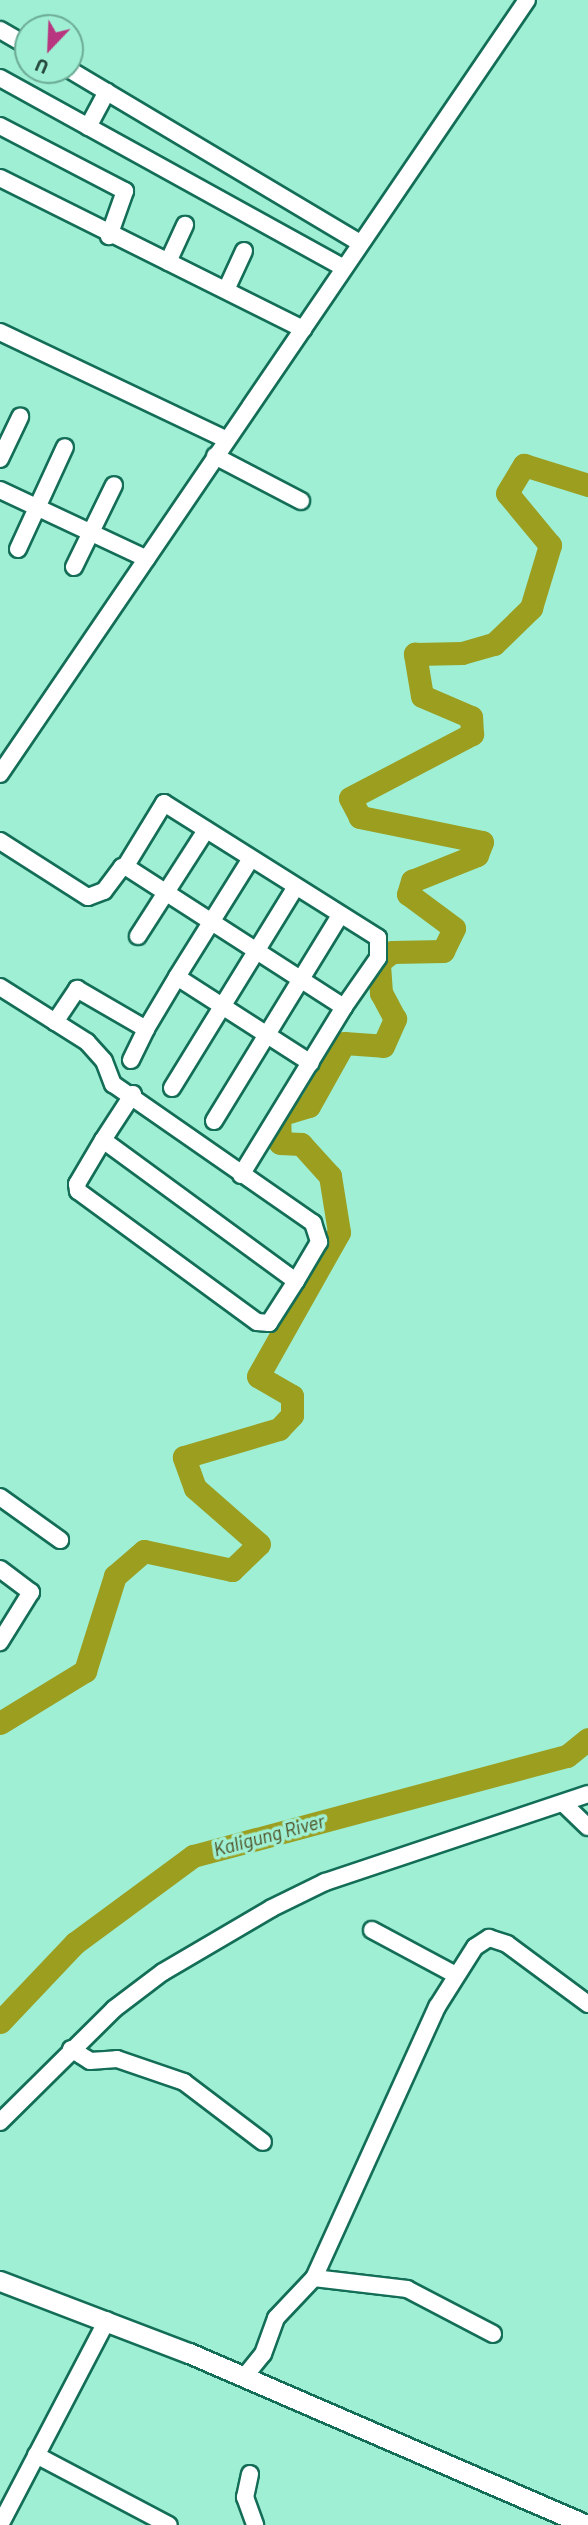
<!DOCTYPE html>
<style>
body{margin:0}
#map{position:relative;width:588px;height:2525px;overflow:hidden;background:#9eefd3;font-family:Barlow,sans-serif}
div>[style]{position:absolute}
.river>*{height:23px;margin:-11.5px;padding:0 11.5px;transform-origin:11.5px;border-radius:11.5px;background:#9c9e20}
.roads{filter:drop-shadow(2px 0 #146e57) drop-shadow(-2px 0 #146e57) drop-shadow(0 2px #146e57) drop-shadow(0 -2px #146e57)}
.minor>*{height:16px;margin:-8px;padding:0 8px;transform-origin:8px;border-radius:8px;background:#fff}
.major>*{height:19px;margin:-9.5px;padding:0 9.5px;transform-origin:9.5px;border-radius:9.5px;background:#fff}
span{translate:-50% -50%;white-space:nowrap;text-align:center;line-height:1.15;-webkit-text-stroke:7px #9eefd3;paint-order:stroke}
.water-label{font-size:19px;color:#4c4d1f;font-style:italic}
.north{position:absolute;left:14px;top:14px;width:70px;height:70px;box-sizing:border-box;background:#9eefd3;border:2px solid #6dab96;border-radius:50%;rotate:203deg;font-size:19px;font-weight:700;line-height:28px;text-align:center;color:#23453a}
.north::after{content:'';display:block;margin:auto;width:24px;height:32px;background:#b8367f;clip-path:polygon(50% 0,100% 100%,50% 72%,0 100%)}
</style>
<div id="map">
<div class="river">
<i style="left:0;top:1723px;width:100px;rotate:-31.5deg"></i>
<i style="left:85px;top:1671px;width:100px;rotate:-72.5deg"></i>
<i style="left:115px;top:1576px;width:38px;rotate:-41deg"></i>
<i style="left:144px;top:1551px;width:90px;rotate:12.2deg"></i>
<i style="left:232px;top:1570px;width:37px;rotate:-44deg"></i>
<i style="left:259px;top:1544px;width:85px;rotate:-138.8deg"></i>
<i style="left:195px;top:1488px;width:33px;rotate:-110deg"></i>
<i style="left:184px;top:1457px;width:99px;rotate:-16.4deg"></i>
<i style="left:279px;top:1429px;width:19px;rotate:-47deg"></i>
<i style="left:292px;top:1415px;width:19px;rotate:-90deg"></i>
<i style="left:292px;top:1396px;width:39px;rotate:-150deg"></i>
<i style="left:258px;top:1376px;width:165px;rotate:-60.6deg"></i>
<i style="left:339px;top:1232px;width:57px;rotate:-99.1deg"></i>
<i style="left:330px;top:1176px;width:43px;rotate:-132.2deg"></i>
<i style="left:301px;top:1144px;width:21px;rotate:-177deg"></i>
<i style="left:280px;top:1143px;width:28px;rotate:-92deg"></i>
<i style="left:279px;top:1115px;width:31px;rotate:-17deg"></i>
<i style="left:309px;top:1106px;width:72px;rotate:-60.9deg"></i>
<i style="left:344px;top:1043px;width:39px;rotate:4deg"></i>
<i style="left:383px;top:1046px;width:30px;rotate:-66deg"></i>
<i style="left:395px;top:1019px;width:30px;rotate:-118deg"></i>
<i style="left:381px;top:993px;width:31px;rotate:-94deg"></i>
<i style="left:379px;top:962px;width:16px;rotate:-38deg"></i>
<i style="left:392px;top:952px;width:51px;rotate:-1.1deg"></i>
<i style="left:443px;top:951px;width:25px;rotate:-64deg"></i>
<i style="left:454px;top:928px;width:57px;rotate:-143.5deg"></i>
<i style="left:408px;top:894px;width:14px;rotate:-73deg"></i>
<i style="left:412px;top:881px;width:70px;rotate:-21.8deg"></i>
<i style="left:477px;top:855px;width:14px;rotate:-69deg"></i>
<i style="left:482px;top:842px;width:125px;rotate:-168.4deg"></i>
<i style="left:360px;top:817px;width:21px;rotate:-118deg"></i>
<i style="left:350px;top:798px;width:138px;rotate:-27.7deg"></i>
<i style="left:472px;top:734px;width:17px;rotate:-93deg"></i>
<i style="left:471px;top:717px;width:53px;rotate:-156.8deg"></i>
<i style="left:422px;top:696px;width:43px;rotate:-99.5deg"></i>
<i style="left:415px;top:654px;width:47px;rotate:-1.2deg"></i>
<i style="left:462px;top:653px;width:33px;rotate:-16deg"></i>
<i style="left:494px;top:644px;width:52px;rotate:-44.2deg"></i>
<i style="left:531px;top:608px;width:66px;rotate:-73.2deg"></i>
<i style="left:550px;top:545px;width:67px;rotate:-129.6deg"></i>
<i style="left:507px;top:493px;width:33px;rotate:-59deg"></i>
<i style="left:524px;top:465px;width:67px;rotate:17.4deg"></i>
<i style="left:0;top:2022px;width:109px;rotate:-46.5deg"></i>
<i style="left:75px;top:1943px;width:147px;rotate:-36.4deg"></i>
<i style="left:193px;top:1856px;width:387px;rotate:-15deg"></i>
<i style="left:567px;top:1756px;width:27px;rotate:-39deg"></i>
</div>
<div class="roads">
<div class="minor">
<i style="left:0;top:30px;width:32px;rotate:30deg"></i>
<i style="left:70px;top:70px;width:335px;rotate:30.8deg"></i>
<i style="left:0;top:78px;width:391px;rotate:28.9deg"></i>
<i style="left:0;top:126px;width:141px;rotate:27.5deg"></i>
<i style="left:125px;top:191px;width:48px;rotate:109.6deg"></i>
<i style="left:88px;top:127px;width:40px;rotate:-62deg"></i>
<i style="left:0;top:178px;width:339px;rotate:26.5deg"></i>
<i style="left:168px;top:262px;width:41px;rotate:-65.3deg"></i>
<i style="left:226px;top:290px;width:43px;rotate:-65.2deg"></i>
<i style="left:0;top:332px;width:251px;rotate:25.4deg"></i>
<i style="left:215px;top:456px;width:97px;rotate:27.6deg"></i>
<i style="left:0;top:459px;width:47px;rotate:-64.5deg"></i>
<i style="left:0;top:490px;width:162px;rotate:25.1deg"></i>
<i style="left:18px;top:549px;width:112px;rotate:-65.3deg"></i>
<i style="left:74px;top:567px;width:91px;rotate:-64deg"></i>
<i style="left:0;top:774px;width:936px;rotate:-55.75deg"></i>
<i style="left:0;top:841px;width:104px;rotate:32.5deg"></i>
<i style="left:88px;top:897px;width:17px;rotate:-21deg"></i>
<i style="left:104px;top:891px;width:30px;rotate:-53deg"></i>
<i style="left:122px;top:867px;width:6px;rotate:9deg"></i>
<i style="left:128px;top:868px;width:257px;rotate:32.8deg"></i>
<i style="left:344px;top:1007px;width:197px;rotate:121.5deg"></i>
<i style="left:250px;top:860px;width:138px;rotate:122deg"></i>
<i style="left:177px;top:977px;width:159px;rotate:32.7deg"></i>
<i style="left:125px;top:867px;width:75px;rotate:-58.6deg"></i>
<i style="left:164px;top:803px;width:253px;rotate:32.2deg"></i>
<i style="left:378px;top:938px;width:20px;rotate:90deg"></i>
<i style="left:378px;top:958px;width:60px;rotate:124.8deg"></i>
<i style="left:138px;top:936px;width:126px;rotate:-57.3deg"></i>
<i style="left:0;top:987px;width:103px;rotate:32.3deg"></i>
<i style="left:87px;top:1042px;width:25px;rotate:48deg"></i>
<i style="left:104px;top:1061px;width:25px;rotate:69deg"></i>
<i style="left:113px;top:1084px;width:244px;rotate:34.8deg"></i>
<i style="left:313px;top:1223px;width:20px;rotate:72deg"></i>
<i style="left:319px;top:1242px;width:45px;rotate:120.5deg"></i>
<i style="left:55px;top:1022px;width:40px;rotate:-56deg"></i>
<i style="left:77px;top:989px;width:80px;rotate:30.1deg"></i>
<i style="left:146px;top:1029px;width:61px;rotate:-59.2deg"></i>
<i style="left:131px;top:1060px;width:34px;rotate:-64deg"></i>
<i style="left:172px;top:1088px;width:235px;rotate:-58.4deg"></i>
<i style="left:214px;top:1121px;width:239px;rotate:-58.5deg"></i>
<i style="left:103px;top:1140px;width:239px;rotate:36.2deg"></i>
<i style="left:296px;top:1281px;width:50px;rotate:122.7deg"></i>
<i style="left:269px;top:1323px;width:12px;rotate:-175deg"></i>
<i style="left:257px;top:1322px;width:222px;rotate:-143.8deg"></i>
<i style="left:78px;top:1191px;width:7px;rotate:-98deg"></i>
<i style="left:77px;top:1184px;width:51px;rotate:-59.4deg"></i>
<i style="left:103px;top:1140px;width:55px;rotate:-56.9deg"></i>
<i style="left:0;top:1497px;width:74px;rotate:35.6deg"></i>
<i style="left:0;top:1569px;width:39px;rotate:37deg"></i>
<i style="left:31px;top:1592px;width:59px;rotate:121.8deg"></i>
<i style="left:564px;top:1804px;width:33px;rotate:44deg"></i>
<i style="left:372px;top:1930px;width:93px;rotate:28.2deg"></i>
<i style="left:71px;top:2049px;width:22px;rotate:32deg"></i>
<i style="left:90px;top:2061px;width:27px;rotate:-4deg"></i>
<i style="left:117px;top:2059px;width:71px;rotate:18.9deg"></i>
<i style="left:184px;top:2082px;width:99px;rotate:37.2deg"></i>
<i style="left:0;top:2122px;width:161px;rotate:-44.7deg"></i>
<i style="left:114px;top:2009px;width:61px;rotate:-37.1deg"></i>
<i style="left:163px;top:1972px;width:126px;rotate:-30.4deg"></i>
<i style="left:272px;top:1908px;width:59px;rotate:-26.1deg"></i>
<i style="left:325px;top:1882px;width:277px;rotate:-18.5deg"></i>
<i style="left:314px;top:2278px;width:94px;rotate:6.7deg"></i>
<i style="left:407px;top:2289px;width:97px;rotate:27.6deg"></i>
<i style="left:245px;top:2376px;width:28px;rotate:-51deg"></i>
<i style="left:263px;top:2354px;width:38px;rotate:-70deg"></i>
<i style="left:276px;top:2318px;width:55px;rotate:-46.5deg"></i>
<i style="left:314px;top:2278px;width:298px;rotate:-65.6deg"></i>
<i style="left:437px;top:2007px;width:71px;rotate:-57.7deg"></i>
<i style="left:475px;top:1947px;width:17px;rotate:-33deg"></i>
<i style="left:489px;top:1938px;width:19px;rotate:18deg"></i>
<i style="left:507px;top:1944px;width:101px;rotate:36.5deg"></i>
<i style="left:36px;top:2455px;width:150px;rotate:27.8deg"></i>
<i style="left:250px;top:2474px;width:24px;rotate:102deg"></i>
<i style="left:245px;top:2497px;width:30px;rotate:70deg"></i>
<i style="left:0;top:2525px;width:231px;rotate:-62.4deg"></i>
</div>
<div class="major">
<i style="left:0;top:2281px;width:202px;rotate:20.9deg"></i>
<i style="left:189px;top:2353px;width:434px;rotate:23.4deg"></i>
</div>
</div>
<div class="water-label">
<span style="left:269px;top:1835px;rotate:-15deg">Kaligung River</span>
</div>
<div class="north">U</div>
</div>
